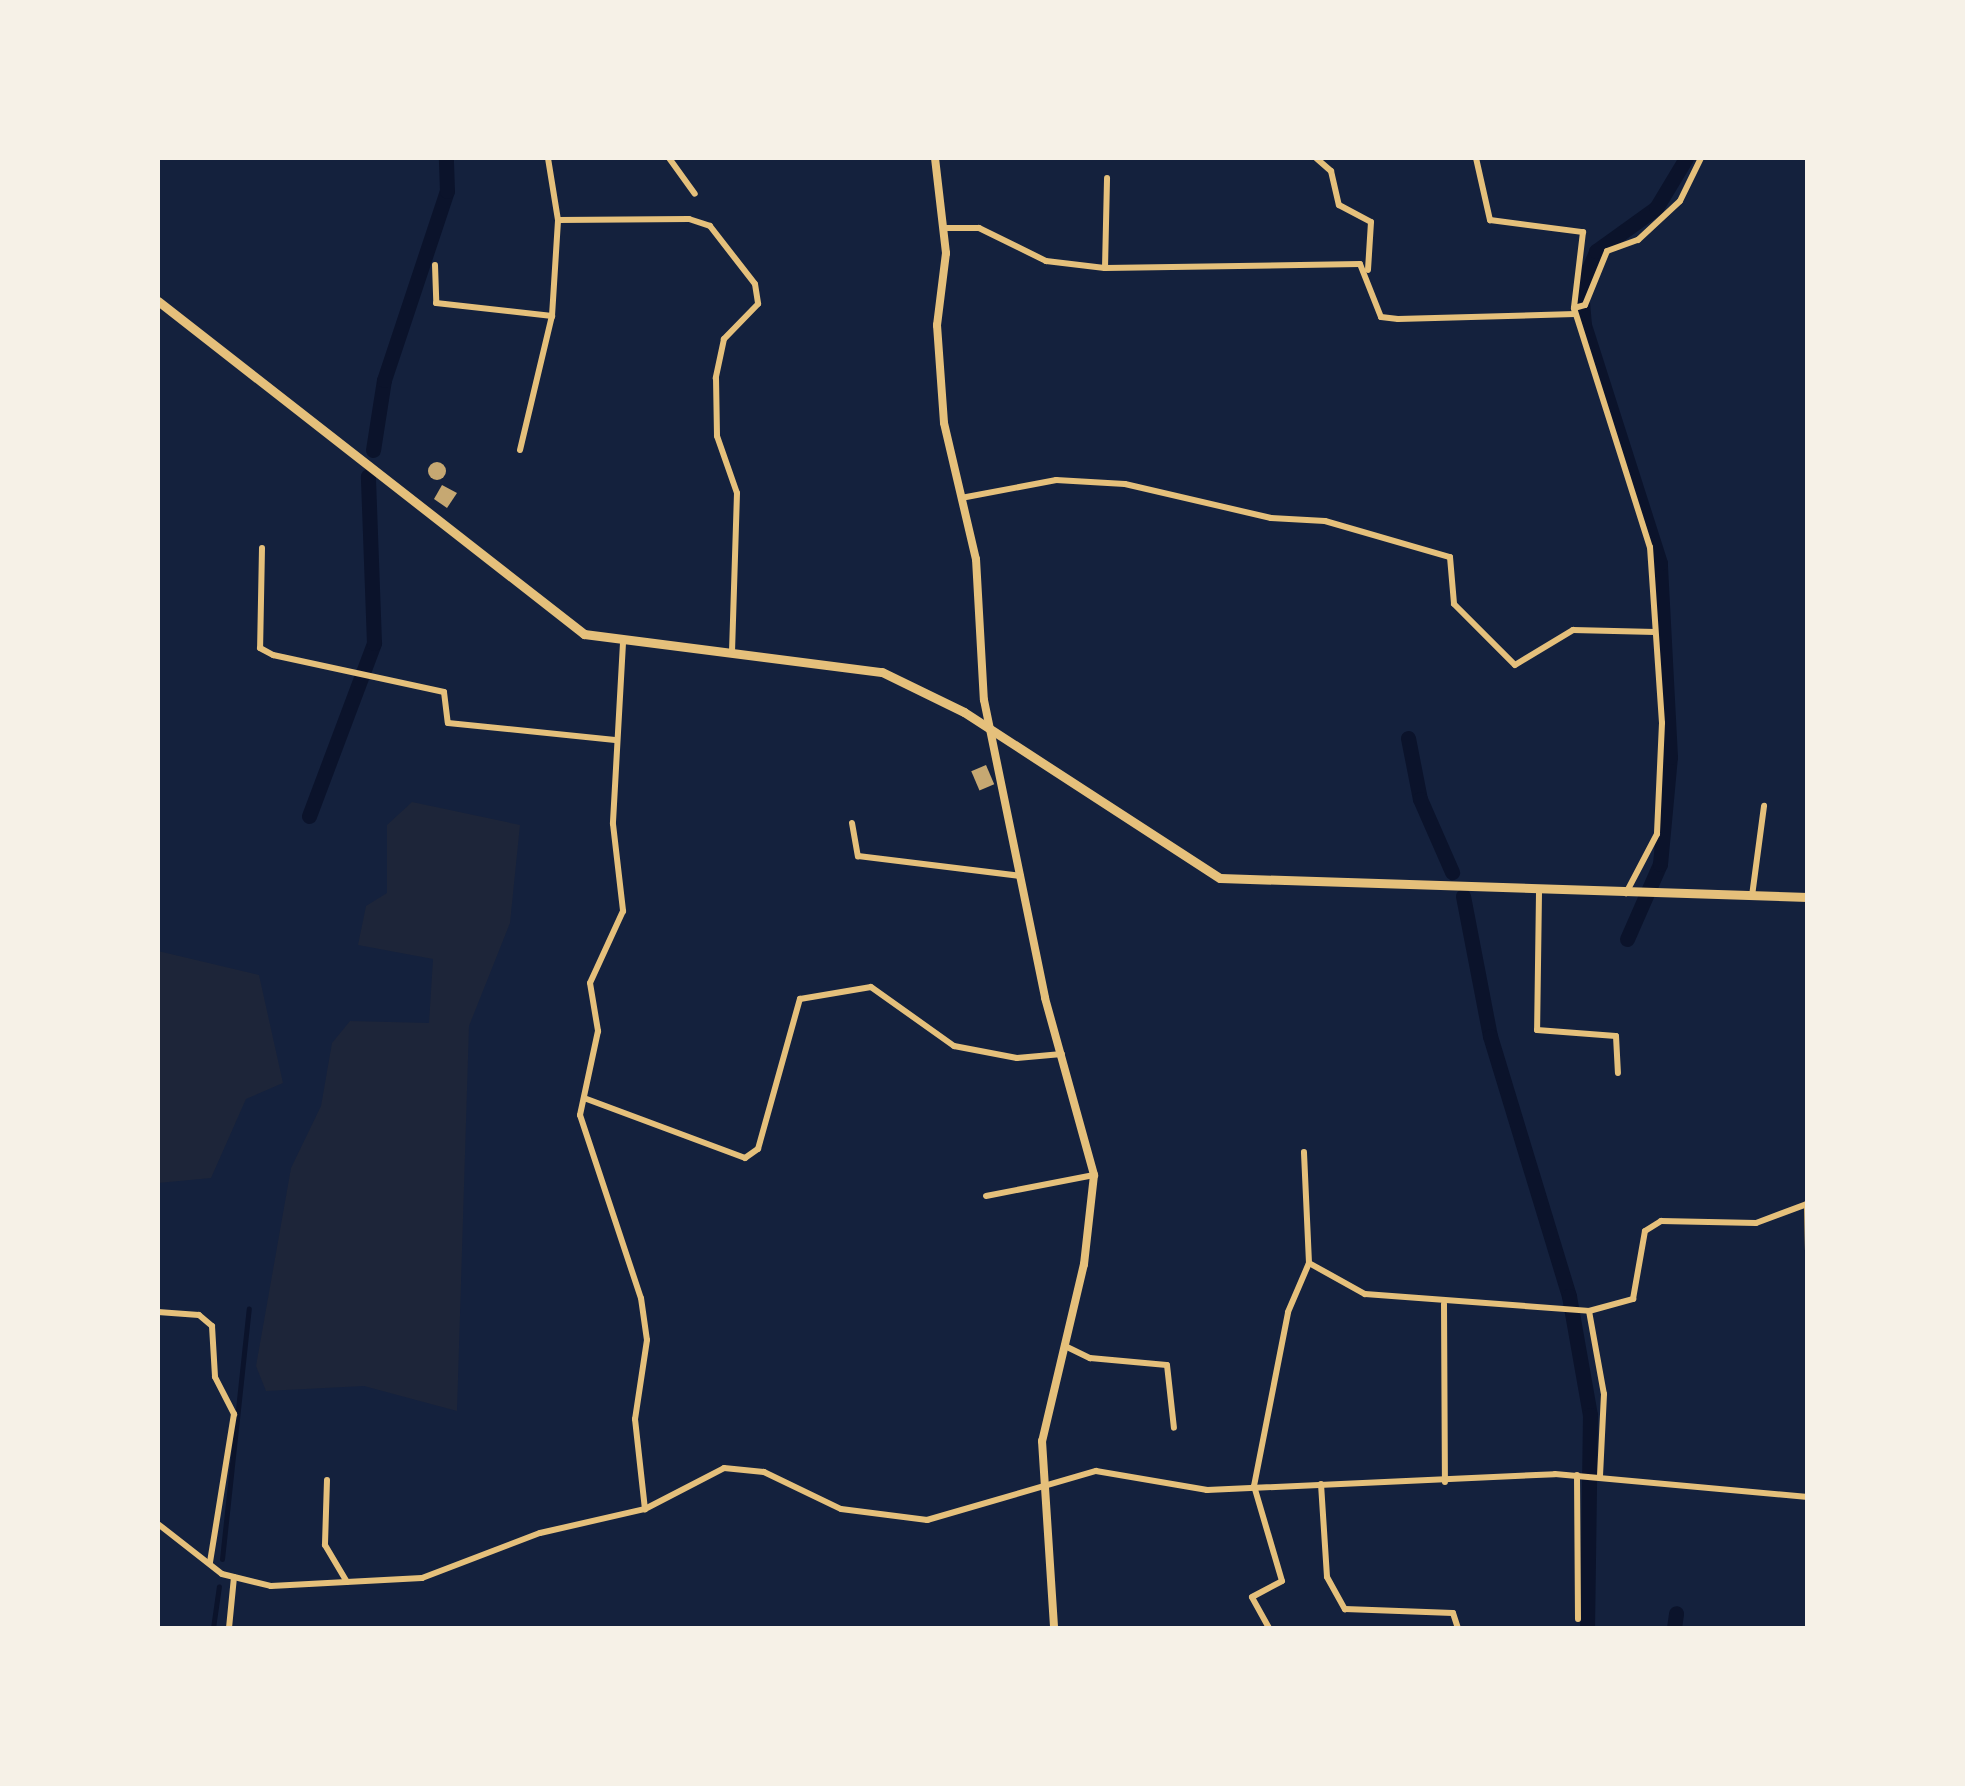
<!DOCTYPE html>
<style>
body{margin:0}
#map{position:relative;width:1965px;height:1786px;overflow:hidden;background:#14213d;font-family:"Roboto Condensed",sans-serif}
div>[style]{position:absolute}
.green>*{inset:0;background:#1d2539}
.stream>*{height:5px;margin:-2.5px;padding:0 2.5px;transform-origin:2.5px;border-radius:2.5px;background:#0b132b}
.canal>*{height:15px;margin:-7.5px;padding:0 7.5px;transform-origin:7.5px;border-radius:7.5px;background:#0b132b}
.building>*{inset:0;background:#c6a872;transform-origin:0 0}
.round{border-radius:50%}
.minor>*{height:6px;margin:-3px;padding:0 3px;transform-origin:3px;border-radius:3px;background:#e5c07b}
.tertiary>*{height:8px;margin:-4px;padding:0 4px;transform-origin:4px;border-radius:4px;background:#e5c07b}
.secondary>*{height:9px;margin:-4.5px;padding:0 4.5px;transform-origin:4.5px;border-radius:4.5px;background:#e5c07b}
span{translate:-50% -50%;white-space:nowrap;text-align:center;line-height:1.15;-webkit-text-stroke:9px #f6f1e7;paint-order:stroke}
.frame{position:absolute;inset:0;border:160px solid #f6f1e7;pointer-events:none}
</style>
<div id="map">
<div class="green">
<i style="clip-path:polygon(412px 802px,520px 825px,510px 923px,469px 1026px,457px 1411px,364px 1386px,266px 1391px,256px 1366px,291px 1168px,321px 1106px,332px 1043px,350px 1021px,429px 1023px,433px 959px,358px 945px,366px 906px,387px 893px,387px 825px)"></i>
<i style="clip-path:polygon(158px 951px,259px 975px,283px 1083px,246px 1099px,211px 1178px,158px 1183px)"></i>
</div>
<div class="stream">
<i style="left:222px;top:1559px;width:252px;rotate:-83.9deg"></i>
<i style="left:213px;top:1628px;width:42px;rotate:-81.9deg"></i>
</div>
<div class="canal">
<i style="left:373px;top:450px;width:71px;rotate:-81.1deg"></i>
<i style="left:384px;top:380px;width:199px;rotate:-71.6deg"></i>
<i style="left:447px;top:191px;width:33px;rotate:-92deg"></i>
<i style="left:1408px;top:738px;width:62px;rotate:78.9deg"></i>
<i style="left:1420px;top:799px;width:80px;rotate:66.3deg"></i>
<i style="left:309px;top:816px;width:185px;rotate:-69.4deg"></i>
<i style="left:374px;top:643px;width:167px;rotate:-92.1deg"></i>
<i style="left:1463px;top:896px;width:143px;rotate:79.1deg"></i>
<i style="left:1490px;top:1036px;width:272px;rotate:73.1deg"></i>
<i style="left:1569px;top:1296px;width:121px;rotate:80deg"></i>
<i style="left:1590px;top:1415px;width:213px;rotate:90.8deg"></i>
<i style="left:1627px;top:939px;width:82px;rotate:-66.3deg"></i>
<i style="left:1660px;top:864px;width:107px;rotate:-84.7deg"></i>
<i style="left:1670px;top:757px;width:194px;rotate:-93deg"></i>
<i style="left:1660px;top:563px;width:250px;rotate:-107.7deg"></i>
<i style="left:1584px;top:325px;width:38px;rotate:-95deg"></i>
<i style="left:1581px;top:287px;width:39px;rotate:-67deg"></i>
<i style="left:1596px;top:251px;width:74px;rotate:-35.6deg"></i>
<i style="left:1656px;top:208px;width:58px;rotate:-59deg"></i>
<i style="left:1674px;top:1628px;width:15px;rotate:-82deg"></i>
</div>
<div class="building">
<i class="round" style="left:428px;top:462px;width:18px;height:18px"></i>
<i style="clip-path:polygon(442px 485px,457px 493px,447px 508px,434px 499px)"></i>
<i style="left:986px;top:765px;width:21px;height:16px;rotate:67deg"></i>
</div>
<div class="minor">
<i style="left:669px;top:158px;width:44px;rotate:54.2deg"></i>
<i style="left:1316px;top:158px;width:20px;rotate:41deg"></i>
<i style="left:1331px;top:171px;width:35px;rotate:77deg"></i>
<i style="left:1339px;top:205px;width:36px;rotate:28deg"></i>
<i style="left:1371px;top:222px;width:48px;rotate:93.6deg"></i>
<i style="left:1476px;top:158px;width:64px;rotate:77.3deg"></i>
<i style="left:1490px;top:220px;width:94px;rotate:7.4deg"></i>
<i style="left:1583px;top:232px;width:77px;rotate:96.8deg"></i>
<i style="left:1574px;top:308px;width:251px;rotate:72.4deg"></i>
<i style="left:1650px;top:547px;width:176px;rotate:86.1deg"></i>
<i style="left:1662px;top:723px;width:111px;rotate:92.6deg"></i>
<i style="left:1657px;top:834px;width:67px;rotate:117.7deg"></i>
<i style="left:558px;top:220px;width:131px;rotate:-0.4deg"></i>
<i style="left:689px;top:219px;width:22px;rotate:18deg"></i>
<i style="left:710px;top:226px;width:73px;rotate:52.2deg"></i>
<i style="left:755px;top:284px;width:20px;rotate:81deg"></i>
<i style="left:758px;top:304px;width:49px;rotate:134.2deg"></i>
<i style="left:724px;top:339px;width:40px;rotate:102deg"></i>
<i style="left:716px;top:378px;width:58px;rotate:89deg"></i>
<i style="left:717px;top:436px;width:60px;rotate:70.7deg"></i>
<i style="left:737px;top:493px;width:158px;rotate:91.8deg"></i>
<i style="left:944px;top:228px;width:35px"></i>
<i style="left:979px;top:228px;width:75px;rotate:26.2deg"></i>
<i style="left:1046px;top:261px;width:59px;rotate:6.8deg"></i>
<i style="left:1105px;top:268px;width:255px;rotate:-0.9deg"></i>
<i style="left:1360px;top:264px;width:57px;rotate:68.4deg"></i>
<i style="left:1381px;top:317px;width:17px;rotate:7deg"></i>
<i style="left:1398px;top:319px;width:177px;rotate:-1.6deg"></i>
<i style="left:435px;top:265px;width:38px;rotate:88deg"></i>
<i style="left:436px;top:303px;width:117px;rotate:6.4deg"></i>
<i style="left:1105px;top:268px;width:90px;rotate:-88.7deg"></i>
<i style="left:1574px;top:308px;width:11px;rotate:-15deg"></i>
<i style="left:1585px;top:305px;width:58px;rotate:-67.8deg"></i>
<i style="left:1607px;top:251px;width:33px;rotate:-20deg"></i>
<i style="left:1638px;top:240px;width:57px;rotate:-42.9deg"></i>
<i style="left:1680px;top:201px;width:48px;rotate:-64deg"></i>
<i style="left:1808px;top:319px;width:45px;rotate:90deg"></i>
<i style="left:520px;top:450px;width:138px;rotate:-76.6deg"></i>
<i style="left:552px;top:316px;width:96px;rotate:-86.4deg"></i>
<i style="left:558px;top:220px;width:63px;rotate:-99.2deg"></i>
<i style="left:961px;top:498px;width:97px;rotate:-10.7deg"></i>
<i style="left:1056px;top:480px;width:69px;rotate:3.3deg"></i>
<i style="left:1125px;top:484px;width:150px;rotate:13.1deg"></i>
<i style="left:1271px;top:518px;width:54px;rotate:3.2deg"></i>
<i style="left:1325px;top:521px;width:130px;rotate:16.1deg"></i>
<i style="left:1450px;top:557px;width:47px;rotate:85.1deg"></i>
<i style="left:1454px;top:604px;width:86px;rotate:45deg"></i>
<i style="left:1515px;top:665px;width:68px;rotate:-31.1deg"></i>
<i style="left:1573px;top:630px;width:82px;rotate:1.4deg"></i>
<i style="left:262px;top:548px;width:100px;rotate:91.1deg"></i>
<i style="left:260px;top:648px;width:15px;rotate:28deg"></i>
<i style="left:273px;top:655px;width:175px;rotate:12.2deg"></i>
<i style="left:444px;top:692px;width:31px;rotate:83deg"></i>
<i style="left:448px;top:723px;width:168px;rotate:5.8deg"></i>
<i style="left:623px;top:643px;width:181px;rotate:93.2deg"></i>
<i style="left:613px;top:824px;width:88px;rotate:83.4deg"></i>
<i style="left:623px;top:911px;width:79px;rotate:114.6deg"></i>
<i style="left:590px;top:983px;width:49px;rotate:80.5deg"></i>
<i style="left:598px;top:1031px;width:86px;rotate:102.1deg"></i>
<i style="left:580px;top:1115px;width:193px;rotate:71.6deg"></i>
<i style="left:641px;top:1298px;width:42px;rotate:81.9deg"></i>
<i style="left:647px;top:1340px;width:80px;rotate:98.6deg"></i>
<i style="left:635px;top:1419px;width:91px;rotate:83.7deg"></i>
<i style="left:852px;top:823px;width:34px;rotate:80deg"></i>
<i style="left:858px;top:856px;width:164px;rotate:7deg"></i>
<i style="left:1539px;top:893px;width:137px;rotate:90.8deg"></i>
<i style="left:1537px;top:1030px;width:79px;rotate:4.3deg"></i>
<i style="left:1616px;top:1036px;width:37px;rotate:87deg"></i>
<i style="left:1752px;top:896px;width:91px;rotate:-82.4deg"></i>
<i style="left:584px;top:1098px;width:172px;rotate:20.4deg"></i>
<i style="left:745px;top:1158px;width:16px;rotate:-35deg"></i>
<i style="left:758px;top:1149px;width:156px;rotate:-74.4deg"></i>
<i style="left:800px;top:999px;width:72px;rotate:-9.6deg"></i>
<i style="left:871px;top:987px;width:102px;rotate:35.4deg"></i>
<i style="left:954px;top:1046px;width:64px;rotate:10.8deg"></i>
<i style="left:1017px;top:1058px;width:45px;rotate:-5.1deg"></i>
<i style="left:986px;top:1196px;width:110px;rotate:-11deg"></i>
<i style="left:1807px;top:1204px;width:46px;rotate:88.8deg"></i>
<i style="left:1309px;top:1263px;width:64px;rotate:29deg"></i>
<i style="left:1365px;top:1294px;width:225px;rotate:4.3deg"></i>
<i style="left:1589px;top:1311px;width:46px;rotate:-15.3deg"></i>
<i style="left:1633px;top:1299px;width:69px;rotate:-80deg"></i>
<i style="left:1645px;top:1231px;width:19px;rotate:-32deg"></i>
<i style="left:1661px;top:1221px;width:95px;rotate:1.2deg"></i>
<i style="left:1756px;top:1223px;width:54px;rotate:-20.4deg"></i>
<i style="left:1444px;top:1304px;width:178px;rotate:89.7deg"></i>
<i style="left:1589px;top:1311px;width:84px;rotate:79.8deg"></i>
<i style="left:1604px;top:1394px;width:83px;rotate:92.8deg"></i>
<i style="left:158px;top:1312px;width:41px;rotate:4.2deg"></i>
<i style="left:199px;top:1315px;width:17px;rotate:40deg"></i>
<i style="left:212px;top:1326px;width:51px;rotate:86.6deg"></i>
<i style="left:215px;top:1377px;width:42px;rotate:62.8deg"></i>
<i style="left:234px;top:1414px;width:151px;rotate:99.2deg"></i>
<i style="left:1065px;top:1346px;width:28px;rotate:26deg"></i>
<i style="left:1090px;top:1358px;width:77px;rotate:5.2deg"></i>
<i style="left:1167px;top:1365px;width:63px;rotate:83.7deg"></i>
<i style="left:1577px;top:1475px;width:144px;rotate:89.6deg"></i>
<i style="left:327px;top:1480px;width:65px;rotate:91.8deg"></i>
<i style="left:325px;top:1545px;width:43px;rotate:59.3deg"></i>
<i style="left:1321px;top:1484px;width:93px;rotate:86.3deg"></i>
<i style="left:1327px;top:1577px;width:37px;rotate:61deg"></i>
<i style="left:1345px;top:1609px;width:108px;rotate:2.1deg"></i>
<i style="left:1453px;top:1613px;width:16px;rotate:72deg"></i>
<i style="left:158px;top:1524px;width:81px;rotate:38deg"></i>
<i style="left:222px;top:1574px;width:50px;rotate:13.8deg"></i>
<i style="left:271px;top:1586px;width:151px;rotate:-3deg"></i>
<i style="left:422px;top:1578px;width:126px;rotate:-20.9deg"></i>
<i style="left:540px;top:1533px;width:108px;rotate:-12.9deg"></i>
<i style="left:645px;top:1509px;width:89px;rotate:-27.4deg"></i>
<i style="left:724px;top:1468px;width:40px;rotate:5.7deg"></i>
<i style="left:764px;top:1472px;width:85px;rotate:25.7deg"></i>
<i style="left:841px;top:1509px;width:87px;rotate:7.3deg"></i>
<i style="left:927px;top:1520px;width:176px;rotate:-16.2deg"></i>
<i style="left:1096px;top:1471px;width:113px;rotate:9.7deg"></i>
<i style="left:1207px;top:1490px;width:348px;rotate:-2.6deg"></i>
<i style="left:1555px;top:1474px;width:254px;rotate:5.2deg"></i>
<i style="left:229px;top:1628px;width:51px;rotate:-84.4deg"></i>
<i style="left:1269px;top:1628px;width:35px;rotate:-119deg"></i>
<i style="left:1252px;top:1597px;width:34px;rotate:-28deg"></i>
<i style="left:1282px;top:1581px;width:99px;rotate:-106.4deg"></i>
<i style="left:1254px;top:1486px;width:177px;rotate:-78.9deg"></i>
<i style="left:1288px;top:1312px;width:53px;rotate:-66.8deg"></i>
<i style="left:1309px;top:1263px;width:111px;rotate:-92.6deg"></i>
</div>
<div class="tertiary">
<i style="left:935px;top:158px;width:96px;rotate:83.4deg"></i>
<i style="left:946px;top:253px;width:73px;rotate:97.1deg"></i>
<i style="left:937px;top:325px;width:98px;rotate:85.9deg"></i>
<i style="left:944px;top:423px;width:140px;rotate:76.8deg"></i>
<i style="left:976px;top:559px;width:141px;rotate:86.8deg"></i>
<i style="left:984px;top:700px;width:304px;rotate:78.4deg"></i>
<i style="left:1045px;top:998px;width:184px;rotate:74.5deg"></i>
<i style="left:1094px;top:1175px;width:90px;rotate:96.4deg"></i>
<i style="left:1084px;top:1264px;width:182px;rotate:103.3deg"></i>
<i style="left:1042px;top:1441px;width:187px;rotate:86.3deg"></i>
</div>
<div class="secondary">
<i style="left:158px;top:301px;width:541px;rotate:38.01deg"></i>
<i style="left:584px;top:634px;width:300px;rotate:7.3deg"></i>
<i style="left:882px;top:672px;width:91px;rotate:26deg"></i>
<i style="left:964px;top:712px;width:305px;rotate:33deg"></i>
<i style="left:1220px;top:878px;width:588px;rotate:1.85deg"></i>
</div>
<div class="frame"></div>
</div>
